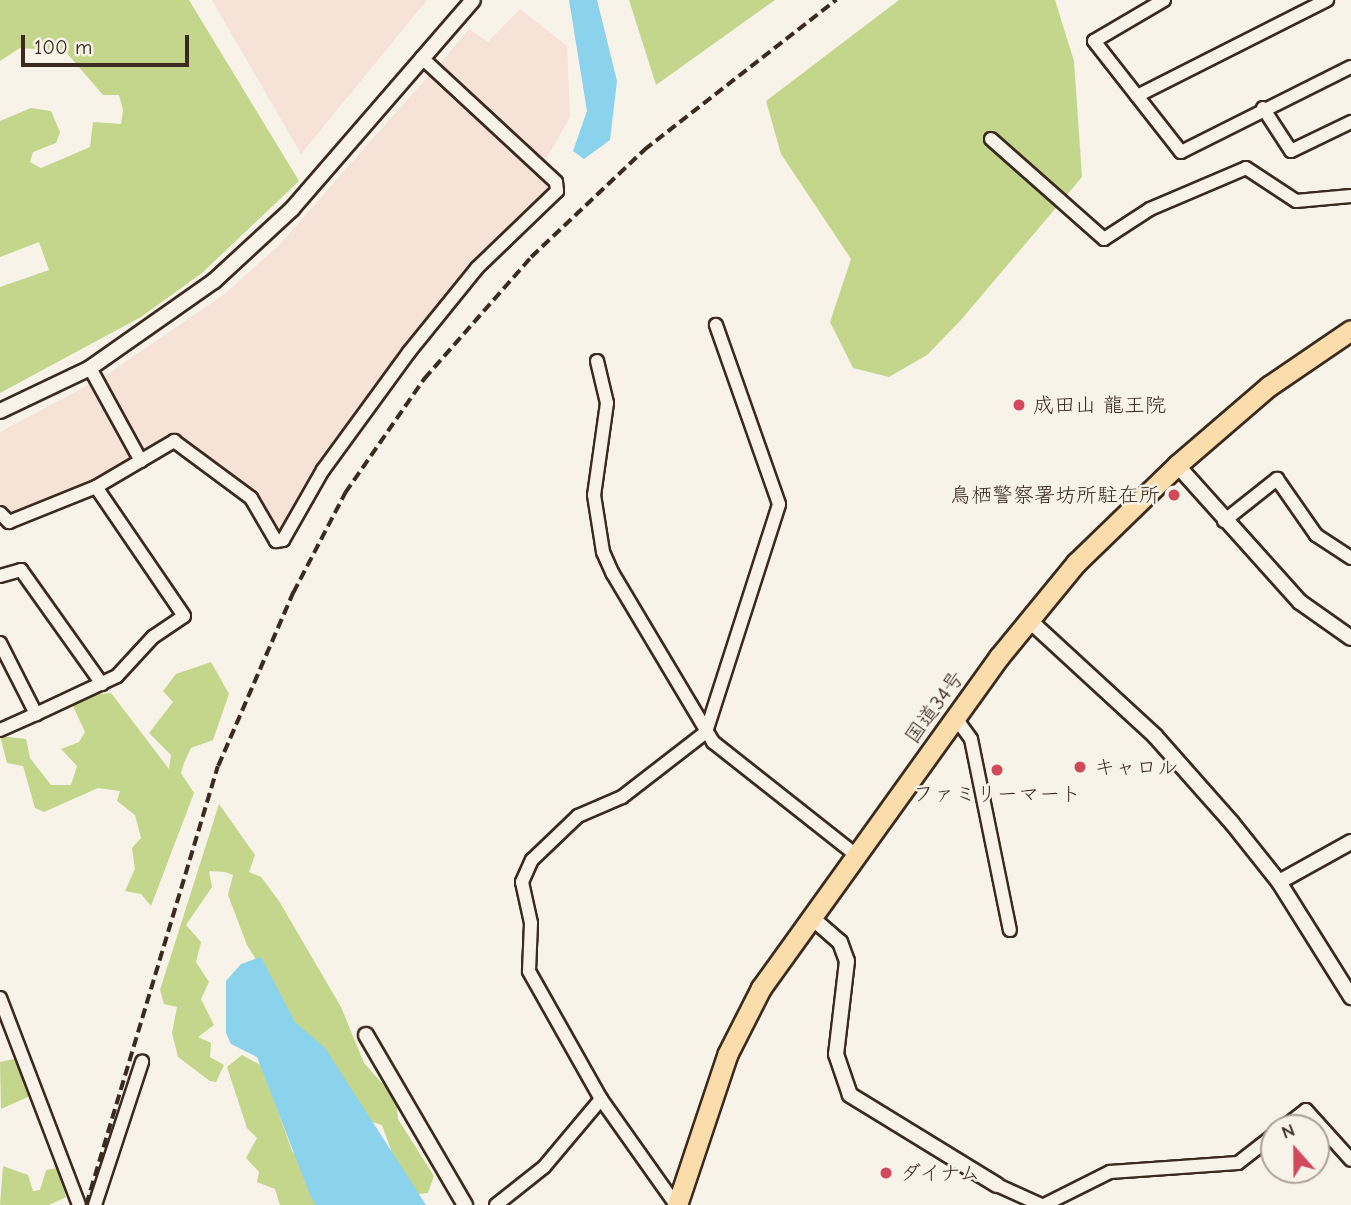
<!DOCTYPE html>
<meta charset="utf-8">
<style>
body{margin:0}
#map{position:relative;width:1351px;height:1205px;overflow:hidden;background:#f7f3e8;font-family:"Comic Neue","Klee One",sans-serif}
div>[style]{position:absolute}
.built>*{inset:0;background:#f6e2d7}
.green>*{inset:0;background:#c4d68b}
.water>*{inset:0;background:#8bd2ed}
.roads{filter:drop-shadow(2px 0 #3b2a1e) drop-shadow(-2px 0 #3b2a1e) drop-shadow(0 2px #3b2a1e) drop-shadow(0 -2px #3b2a1e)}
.minor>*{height:12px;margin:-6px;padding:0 6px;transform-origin:6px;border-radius:6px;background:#f7f3e8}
.tertiary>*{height:14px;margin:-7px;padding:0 7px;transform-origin:7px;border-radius:7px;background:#f7f3e8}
.trunk>*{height:19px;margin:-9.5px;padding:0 9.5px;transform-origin:9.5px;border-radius:9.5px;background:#fbddab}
.rail>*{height:3.5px;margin-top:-1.75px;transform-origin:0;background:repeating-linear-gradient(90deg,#3b2a1e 0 10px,transparent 0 15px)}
.dots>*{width:19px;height:19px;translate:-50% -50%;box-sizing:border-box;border:4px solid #f7f3e8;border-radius:50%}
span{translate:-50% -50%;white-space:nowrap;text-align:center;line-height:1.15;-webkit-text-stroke:5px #f7f3e8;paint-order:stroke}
.poi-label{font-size:21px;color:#3b2a1e}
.left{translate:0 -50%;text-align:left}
.right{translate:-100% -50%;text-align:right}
.street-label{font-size:21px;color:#3b2a1e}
.north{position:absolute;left:1260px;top:1114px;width:70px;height:70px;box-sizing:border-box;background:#f7f3e8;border:2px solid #aca397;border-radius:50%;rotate:339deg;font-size:19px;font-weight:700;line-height:28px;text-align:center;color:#3b2a1e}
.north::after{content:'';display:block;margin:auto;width:24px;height:32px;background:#d1495b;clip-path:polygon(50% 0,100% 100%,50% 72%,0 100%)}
.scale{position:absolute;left:21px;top:35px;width:168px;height:32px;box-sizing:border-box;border:4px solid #3b2a1e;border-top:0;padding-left:9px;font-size:21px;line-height:24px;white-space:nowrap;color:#3b2a1e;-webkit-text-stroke:5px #f7f3e8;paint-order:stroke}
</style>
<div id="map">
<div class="built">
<i style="clip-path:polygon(212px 0,427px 0,301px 154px)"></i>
<i style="clip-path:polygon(520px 9px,567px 46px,570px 117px,544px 163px,437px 67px,469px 29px,488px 42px)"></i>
<i style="clip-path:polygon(429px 75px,553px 186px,470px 268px,319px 462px,280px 531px,263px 501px,174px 435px,145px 453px,102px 378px,226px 293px,280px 244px)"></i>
<i style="clip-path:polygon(94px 382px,136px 458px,97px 482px,7px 517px,0 504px,0 432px)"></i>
</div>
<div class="green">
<i style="clip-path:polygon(0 0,189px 0,299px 181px,202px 273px,141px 317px,0 393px,0 287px,49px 270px,39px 242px,0 257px,0 121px,31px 108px,51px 111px,60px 132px,56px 143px,33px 152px,30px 162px,41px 168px,90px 147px,93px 122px,121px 124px,123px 110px,119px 95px,103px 95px,65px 51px,20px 48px,0 61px)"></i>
<i style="clip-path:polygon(629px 0,775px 0,656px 85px)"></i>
<i style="clip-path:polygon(899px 0,1055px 0,1074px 61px,1082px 177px,960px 321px,927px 355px,889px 377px,853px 368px,830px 322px,851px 259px,781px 154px,766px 101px)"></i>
<i style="clip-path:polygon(211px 662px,229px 694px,213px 740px,191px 748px,184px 763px,181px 773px,194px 793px,151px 906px,141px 894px,125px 891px,135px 869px,132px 848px,141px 838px,135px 815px,117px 801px,120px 791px,98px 788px,44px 812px,35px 808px,23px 766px,7px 763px,0 736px,26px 739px,30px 758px,51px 785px,71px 785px,77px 766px,61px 749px,79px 742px,85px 732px,73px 706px,87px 695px,111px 693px,169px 769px,171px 755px,149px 733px,173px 702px,163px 691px,176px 674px)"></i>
<i style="clip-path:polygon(219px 804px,255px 855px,249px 872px,261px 877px,279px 901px,341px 1007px,364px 1063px,396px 1099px,398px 1119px,434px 1176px,428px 1193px,419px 1194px,397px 1167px,382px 1125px,369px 1121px,316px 1056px,247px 945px,228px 895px,233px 875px,225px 872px,209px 871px,212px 887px,186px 925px,201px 942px,196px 962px,209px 982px,201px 999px,214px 1025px,198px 1037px,211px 1043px,210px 1057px,224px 1065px,216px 1082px,210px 1081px,178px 1057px,172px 1033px,177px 1007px,164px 1004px,160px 990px)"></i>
<i style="clip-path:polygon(242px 1055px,262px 1066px,292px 1151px,338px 1205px,280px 1205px,275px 1189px,257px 1182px,259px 1172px,246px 1158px,257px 1138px,247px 1128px,227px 1067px)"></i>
<i style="clip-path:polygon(18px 1058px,30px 1096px,1px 1109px,0 1062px)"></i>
<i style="clip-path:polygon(3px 1166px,28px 1175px,33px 1191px,40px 1190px,46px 1170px,58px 1168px,66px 1197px,49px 1205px,0 1205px)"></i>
</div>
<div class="water">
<i style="clip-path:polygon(569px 0,597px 0,617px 81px,610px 140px,584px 159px,573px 151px,587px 111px)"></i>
<i style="clip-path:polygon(261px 957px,295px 1022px,325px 1048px,426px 1205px,316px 1205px,310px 1195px,257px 1057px,231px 1044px,226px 1033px,226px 981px,241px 964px)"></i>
</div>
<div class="roads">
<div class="minor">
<i style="left:1164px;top:0;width:81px;rotate:149.6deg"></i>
<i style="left:1094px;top:41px;width:141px;rotate:51.9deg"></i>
<i style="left:1181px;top:152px;width:190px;rotate:-26.6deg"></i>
<i style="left:1137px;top:96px;width:213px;rotate:-26.8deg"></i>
<i style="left:1263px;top:108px;width:51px;rotate:56.9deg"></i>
<i style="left:1291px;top:151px;width:67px;rotate:-25.8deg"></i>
<i style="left:991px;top:139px;width:151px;rotate:41.5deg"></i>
<i style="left:1104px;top:239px;width:55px;rotate:-33.1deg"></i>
<i style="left:1150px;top:209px;width:104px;rotate:-23.1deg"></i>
<i style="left:1246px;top:168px;width:60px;rotate:33.4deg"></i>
<i style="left:1296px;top:201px;width:55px;rotate:-5.2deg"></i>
<i style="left:597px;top:361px;width:43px;rotate:76.6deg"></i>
<i style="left:607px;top:403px;width:93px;rotate:98deg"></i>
<i style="left:594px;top:495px;width:58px;rotate:81deg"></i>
<i style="left:603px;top:552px;width:24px;rotate:66deg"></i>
<i style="left:613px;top:574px;width:196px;rotate:59.2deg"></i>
<i style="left:713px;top:742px;width:182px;rotate:38.3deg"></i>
<i style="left:90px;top:368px;width:106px;rotate:61.3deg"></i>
<i style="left:0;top:513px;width:13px;rotate:45deg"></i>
<i style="left:9px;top:522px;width:94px;rotate:-21.9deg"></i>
<i style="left:96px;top:487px;width:91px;rotate:-30.5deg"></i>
<i style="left:174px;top:441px;width:96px;rotate:36.5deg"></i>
<i style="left:251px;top:498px;width:50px;rotate:59.8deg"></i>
<i style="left:276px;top:541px;width:7px;rotate:-8deg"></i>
<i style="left:283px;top:540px;width:81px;rotate:-60.3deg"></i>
<i style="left:323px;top:470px;width:146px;rotate:-53.9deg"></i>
<i style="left:409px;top:352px;width:108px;rotate:-51deg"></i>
<i style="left:477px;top:268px;width:111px;rotate:-43.9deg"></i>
<i style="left:557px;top:191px;width:9px;rotate:-96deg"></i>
<i style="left:556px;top:182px;width:183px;rotate:-137.2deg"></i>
<i style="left:1224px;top:521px;width:68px;rotate:-38.4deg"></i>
<i style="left:1277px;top:479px;width:68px;rotate:55.1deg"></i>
<i style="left:1316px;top:535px;width:42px;rotate:33.3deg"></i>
<i style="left:0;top:576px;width:22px;rotate:-16deg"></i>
<i style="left:21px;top:570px;width:140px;rotate:54.6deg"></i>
<i style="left:0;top:643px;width:80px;rotate:63.1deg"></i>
<i style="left:36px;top:714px;width:39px;rotate:156deg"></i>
<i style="left:36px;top:714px;width:89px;rotate:-25.1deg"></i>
<i style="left:117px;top:676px;width:53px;rotate:-47.3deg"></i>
<i style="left:153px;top:637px;width:37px;rotate:-34deg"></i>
<i style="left:184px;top:616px;width:156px;rotate:-124.3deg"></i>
<i style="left:955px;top:717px;width:27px;rotate:54deg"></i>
<i style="left:971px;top:739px;width:195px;rotate:78.5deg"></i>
<i style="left:0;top:998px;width:222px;rotate:69.1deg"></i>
<i style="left:601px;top:1099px;width:147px;rotate:-119.4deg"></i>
<i style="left:529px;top:971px;width:48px;rotate:-87.6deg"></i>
<i style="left:531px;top:923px;width:42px;rotate:-102.4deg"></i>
<i style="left:522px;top:882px;width:24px;rotate:-66deg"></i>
<i style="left:532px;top:860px;width:64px;rotate:-43.7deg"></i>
<i style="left:578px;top:816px;width:48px;rotate:-23.4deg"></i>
<i style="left:622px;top:797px;width:106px;rotate:-37.7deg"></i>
<i style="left:706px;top:732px;width:239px;rotate:-72.2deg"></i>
<i style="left:779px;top:504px;width:190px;rotate:-109.4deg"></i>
<i style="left:1283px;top:1128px;width:29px;rotate:-38deg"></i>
<i style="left:1306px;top:1110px;width:67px;rotate:48deg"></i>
<i style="left:997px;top:1185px;width:48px;rotate:24.4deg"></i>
<i style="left:95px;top:1205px;width:151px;rotate:-71.8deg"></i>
<i style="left:496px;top:1205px;width:61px;rotate:-38.4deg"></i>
<i style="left:544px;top:1167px;width:89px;rotate:-50deg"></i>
<i style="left:601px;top:1099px;width:130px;rotate:54.7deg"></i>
<i style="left:1044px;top:1205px;width:74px;rotate:-26.6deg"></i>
<i style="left:1110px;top:1172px;width:128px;rotate:-4deg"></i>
<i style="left:1238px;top:1163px;width:46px;rotate:-37.9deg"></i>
</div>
<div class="tertiary">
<i style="left:0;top:411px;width:100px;rotate:-25.5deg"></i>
<i style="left:90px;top:368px;width:151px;rotate:-35.1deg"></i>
<i style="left:214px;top:281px;width:106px;rotate:-42.7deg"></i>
<i style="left:292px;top:209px;width:276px;rotate:-49.1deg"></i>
<i style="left:1177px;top:465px;width:184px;rotate:48.1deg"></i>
<i style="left:1300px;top:602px;width:62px;rotate:35.2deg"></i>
<i style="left:1029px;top:620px;width:171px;rotate:42.6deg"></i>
<i style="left:1155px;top:736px;width:116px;rotate:48.5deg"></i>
<i style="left:1232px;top:823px;width:75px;rotate:51.5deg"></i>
<i style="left:1279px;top:882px;width:136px;rotate:57.9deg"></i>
<i style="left:1279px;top:882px;width:82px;rotate:-29.1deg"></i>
<i style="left:811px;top:917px;width:38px;rotate:41deg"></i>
<i style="left:840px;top:942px;width:20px;rotate:70deg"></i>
<i style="left:847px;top:961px;width:94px;rotate:96.7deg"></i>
<i style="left:836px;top:1054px;width:43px;rotate:71.1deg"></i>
<i style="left:850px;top:1095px;width:172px;rotate:31.5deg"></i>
<i style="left:366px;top:1035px;width:197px;rotate:59.8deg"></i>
</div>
<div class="trunk">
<i style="left:677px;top:1205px;width:160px;rotate:-71.5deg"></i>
<i style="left:728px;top:1053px;width:73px;rotate:-63.1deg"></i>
<i style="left:761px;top:988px;width:408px;rotate:-54.3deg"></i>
<i style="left:999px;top:657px;width:122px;rotate:-50.7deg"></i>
<i style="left:1076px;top:563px;width:141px;rotate:-44.1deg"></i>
<i style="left:1177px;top:465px;width:121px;rotate:-40.7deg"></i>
<i style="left:1269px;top:386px;width:99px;rotate:-34.3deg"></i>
</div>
</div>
<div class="rail">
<i style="left:86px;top:1205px;width:458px;rotate:-73.3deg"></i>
<i style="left:218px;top:766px;width:189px;rotate:-66.6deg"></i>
<i style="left:293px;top:593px;width:113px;rotate:-62.5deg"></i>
<i style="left:345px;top:493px;width:139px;rotate:-55.3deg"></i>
<i style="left:424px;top:379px;width:162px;rotate:-48.7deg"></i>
<i style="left:531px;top:257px;width:156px;rotate:-43.4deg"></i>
<i style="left:644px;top:150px;width:244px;rotate:-38deg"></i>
</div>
<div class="dots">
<i style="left:1019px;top:405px;background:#d1495b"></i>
<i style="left:1174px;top:495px;background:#d1495b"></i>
<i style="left:1080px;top:767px;background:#d1495b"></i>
<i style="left:997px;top:770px;background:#d1495b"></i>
<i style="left:886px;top:1173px;background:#d1495b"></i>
</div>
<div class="poi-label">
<span class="left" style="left:1033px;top:405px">成田山 龍王院</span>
<span class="right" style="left:1160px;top:495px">鳥栖警察署坊所駐在所</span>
<span class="left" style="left:1094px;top:767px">キャロル</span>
<span style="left:997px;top:794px">ファミリーマート</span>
<span class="left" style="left:900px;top:1173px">ダイナム</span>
</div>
<div class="street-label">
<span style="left:934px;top:707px;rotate:-54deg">国道34号</span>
</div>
<div class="north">N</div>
<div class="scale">100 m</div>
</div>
